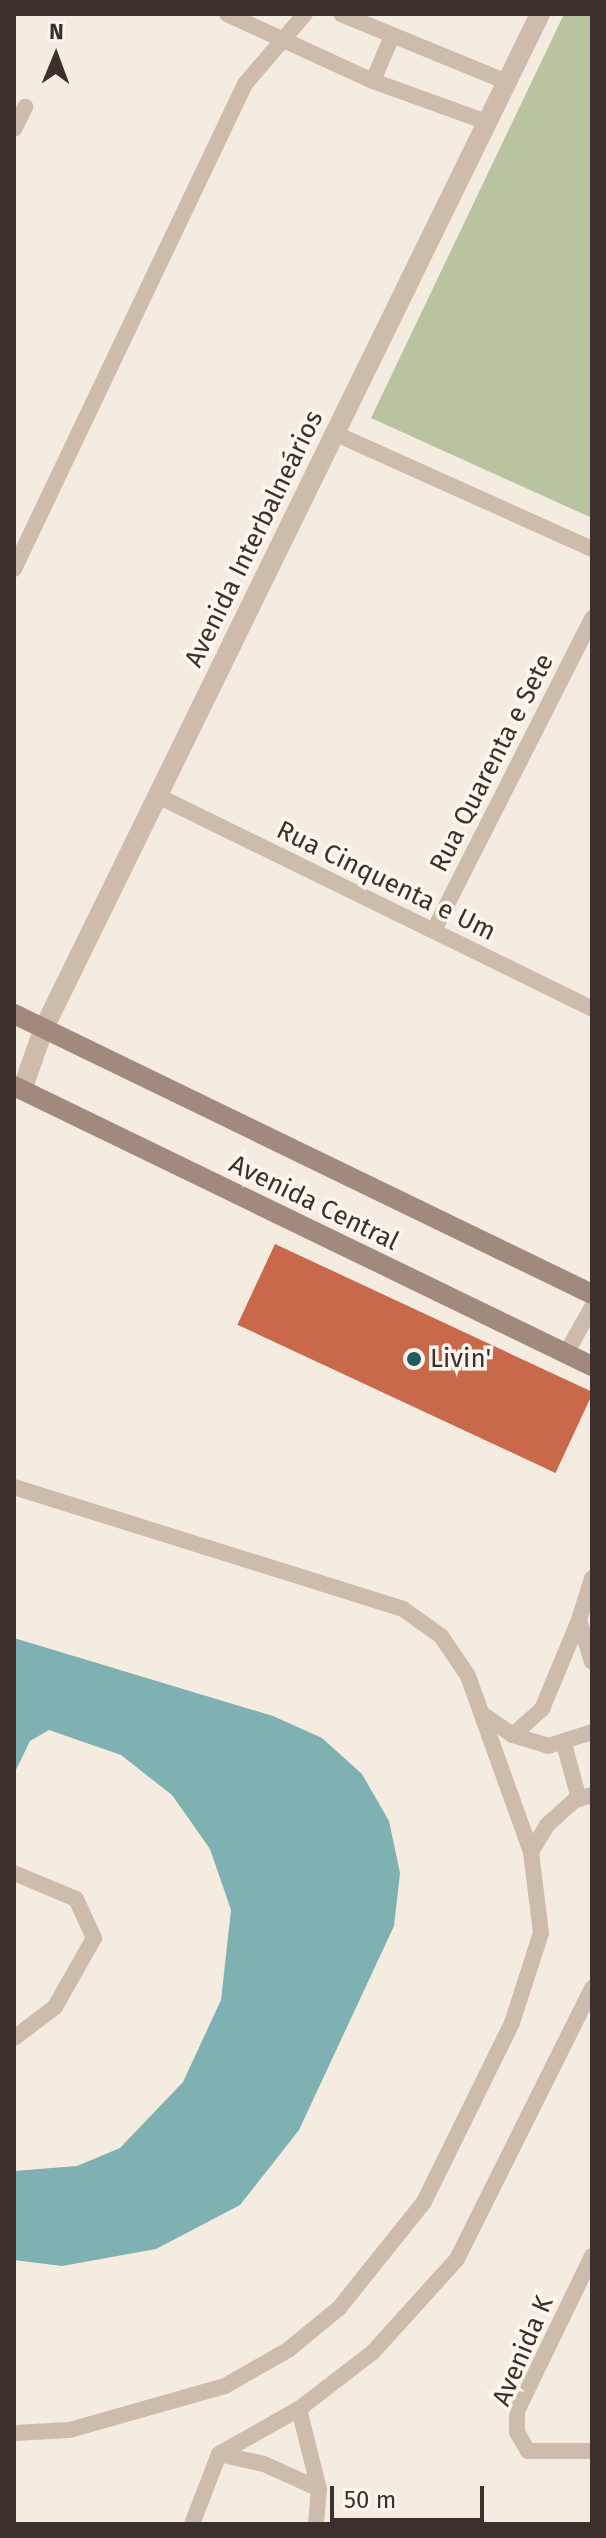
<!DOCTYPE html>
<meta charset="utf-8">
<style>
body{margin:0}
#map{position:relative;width:606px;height:2538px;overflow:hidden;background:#f4ebe1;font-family:"Fira Sans",sans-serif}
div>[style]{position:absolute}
.green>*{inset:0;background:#b8c4a0}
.water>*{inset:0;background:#7fb0b2}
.building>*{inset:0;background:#c8694b;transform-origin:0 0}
.minor>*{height:16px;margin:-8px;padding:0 8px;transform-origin:8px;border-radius:8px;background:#cdbbac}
.tertiary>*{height:20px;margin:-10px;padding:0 10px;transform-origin:10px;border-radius:10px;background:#cdbbac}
.secondary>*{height:20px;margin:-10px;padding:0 10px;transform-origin:10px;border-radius:10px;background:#a18a7d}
.dots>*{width:22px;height:22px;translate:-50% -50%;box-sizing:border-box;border:4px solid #fbf5ee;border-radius:50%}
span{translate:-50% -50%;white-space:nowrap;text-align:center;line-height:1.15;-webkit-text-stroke:7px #fbf5ee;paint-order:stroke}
.street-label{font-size:26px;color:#3b302b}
.poi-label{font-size:26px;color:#3b302b}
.left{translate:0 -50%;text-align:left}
.frame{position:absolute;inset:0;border:16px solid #3b302b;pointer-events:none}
.north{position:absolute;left:16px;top:16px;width:80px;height:80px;-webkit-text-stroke:6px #fbf5ee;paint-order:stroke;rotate:1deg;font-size:22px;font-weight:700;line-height:32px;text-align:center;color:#3b302b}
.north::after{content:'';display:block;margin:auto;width:28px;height:36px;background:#3b302b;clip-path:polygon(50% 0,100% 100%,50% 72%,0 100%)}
.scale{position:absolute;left:330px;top:2486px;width:154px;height:36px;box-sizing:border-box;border:4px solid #3b302b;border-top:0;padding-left:10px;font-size:24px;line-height:28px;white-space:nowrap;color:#3b302b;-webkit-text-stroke:6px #fbf5ee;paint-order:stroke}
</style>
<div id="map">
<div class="green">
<i style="clip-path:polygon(564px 14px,592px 14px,592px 518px,371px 418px)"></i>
</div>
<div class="water">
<i style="clip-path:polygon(14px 1638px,273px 1716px,322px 1738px,362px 1774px,389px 1821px,400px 1873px,394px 1926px,299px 2130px,240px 2205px,156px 2249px,62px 2266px,14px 2260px,14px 2171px,77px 2166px,120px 2148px,183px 2082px,221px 2000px,231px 1910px,210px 1849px,172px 1795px,121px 1755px,49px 1730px,30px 1741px,14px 1774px)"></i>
</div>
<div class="building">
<i style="left:275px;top:1244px;width:351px;height:89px;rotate:25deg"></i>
</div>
<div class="minor">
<i style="left:227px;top:14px;width:161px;rotate:24.7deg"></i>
<i style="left:373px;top:81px;width:120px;rotate:19.9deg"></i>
<i style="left:341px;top:14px;width:179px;rotate:22.3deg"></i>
<i style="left:373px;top:81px;width:49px;rotate:-67.1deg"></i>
<i style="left:14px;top:129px;width:25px;rotate:-63deg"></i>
<i style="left:334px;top:433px;width:283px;rotate:24.2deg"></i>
<i style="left:14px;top:569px;width:537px;rotate:-64.53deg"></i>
<i style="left:245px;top:84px;width:92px;rotate:-49.4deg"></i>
<i style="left:158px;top:796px;width:483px;rotate:26.1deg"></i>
<i style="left:434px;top:930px;width:350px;rotate:-63.1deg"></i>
<i style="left:565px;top:1355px;width:55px;rotate:-60.6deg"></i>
<i style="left:14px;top:1487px;width:408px;rotate:17.4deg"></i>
<i style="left:403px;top:1609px;width:47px;rotate:35.4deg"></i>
<i style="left:441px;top:1636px;width:48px;rotate:56deg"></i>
<i style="left:468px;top:1676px;width:187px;rotate:70.3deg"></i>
<i style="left:531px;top:1852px;width:82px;rotate:83deg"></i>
<i style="left:541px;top:1933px;width:95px;rotate:107.9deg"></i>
<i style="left:512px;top:2023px;width:199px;rotate:116.2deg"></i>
<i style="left:424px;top:2202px;width:136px;rotate:128.7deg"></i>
<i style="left:339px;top:2308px;width:66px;rotate:140.5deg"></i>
<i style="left:288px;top:2350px;width:73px;rotate:150.3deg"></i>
<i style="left:225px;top:2386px;width:161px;rotate:164.2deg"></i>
<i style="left:70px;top:2430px;width:56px;rotate:176.9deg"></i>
<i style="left:592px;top:1578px;width:44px;rotate:107.2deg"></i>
<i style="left:579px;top:1620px;width:44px;rotate:72.8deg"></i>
<i style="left:484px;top:1715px;width:35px;rotate:35deg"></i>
<i style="left:513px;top:1735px;width:37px;rotate:17deg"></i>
<i style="left:548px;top:1746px;width:46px;rotate:-17.7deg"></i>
<i style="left:513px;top:1735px;width:39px;rotate:-42deg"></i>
<i style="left:542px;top:1709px;width:96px;rotate:-67.4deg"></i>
<i style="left:564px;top:1744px;width:57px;rotate:74.7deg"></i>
<i style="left:531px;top:1852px;width:31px;rotate:-59deg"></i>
<i style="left:547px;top:1825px;width:38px;rotate:-42deg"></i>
<i style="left:575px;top:1800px;width:18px;rotate:-16deg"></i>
<i style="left:14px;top:1873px;width:67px;rotate:22.8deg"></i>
<i style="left:76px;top:1899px;width:43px;rotate:65.2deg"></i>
<i style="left:94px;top:1938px;width:79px;rotate:119.5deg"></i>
<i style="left:55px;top:2007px;width:51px;rotate:142.9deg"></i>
<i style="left:592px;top:2256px;width:172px;rotate:115.8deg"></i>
<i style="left:517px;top:2411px;width:21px;rotate:90deg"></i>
<i style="left:517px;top:2432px;width:22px;rotate:60deg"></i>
<i style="left:528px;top:2451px;width:64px"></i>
<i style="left:299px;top:2409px;width:82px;rotate:76deg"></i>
<i style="left:319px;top:2489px;width:35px;rotate:95deg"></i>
<i style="left:219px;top:2454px;width:46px;rotate:12.5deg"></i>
<i style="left:264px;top:2464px;width:60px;rotate:24.4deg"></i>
<i style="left:192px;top:2524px;width:75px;rotate:-68.9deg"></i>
<i style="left:219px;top:2454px;width:92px;rotate:-29.4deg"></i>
<i style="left:299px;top:2409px;width:93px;rotate:-37.6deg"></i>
<i style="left:373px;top:2352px;width:125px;rotate:-47.9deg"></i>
<i style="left:457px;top:2259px;width:303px;rotate:-63.5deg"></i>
</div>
<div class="tertiary">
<i style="left:22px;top:1090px;width:66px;rotate:-70.5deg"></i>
<i style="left:44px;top:1028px;width:1129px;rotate:-63.93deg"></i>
</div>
<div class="secondary">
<i style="left:14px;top:1014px;width:642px;rotate:25.85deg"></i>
<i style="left:14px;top:1086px;width:642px;rotate:25.85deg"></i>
</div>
<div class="dots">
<i style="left:414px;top:1359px;background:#1f5a5e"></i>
</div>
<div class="street-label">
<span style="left:254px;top:539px;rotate:-64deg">Avenida Interbalneários</span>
<span style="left:492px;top:763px;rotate:-63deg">Rua Quarenta e Sete</span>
<span style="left:386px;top:881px;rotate:26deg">Rua Cinquenta e Um</span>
<span style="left:314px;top:1203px;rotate:26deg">Avenida Central</span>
<span style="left:523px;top:2351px;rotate:-67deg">Avenida K</span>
</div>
<div class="poi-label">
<span class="left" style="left:430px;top:1359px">Livin'</span>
</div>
<div class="frame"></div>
<div class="north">N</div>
<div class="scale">50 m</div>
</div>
